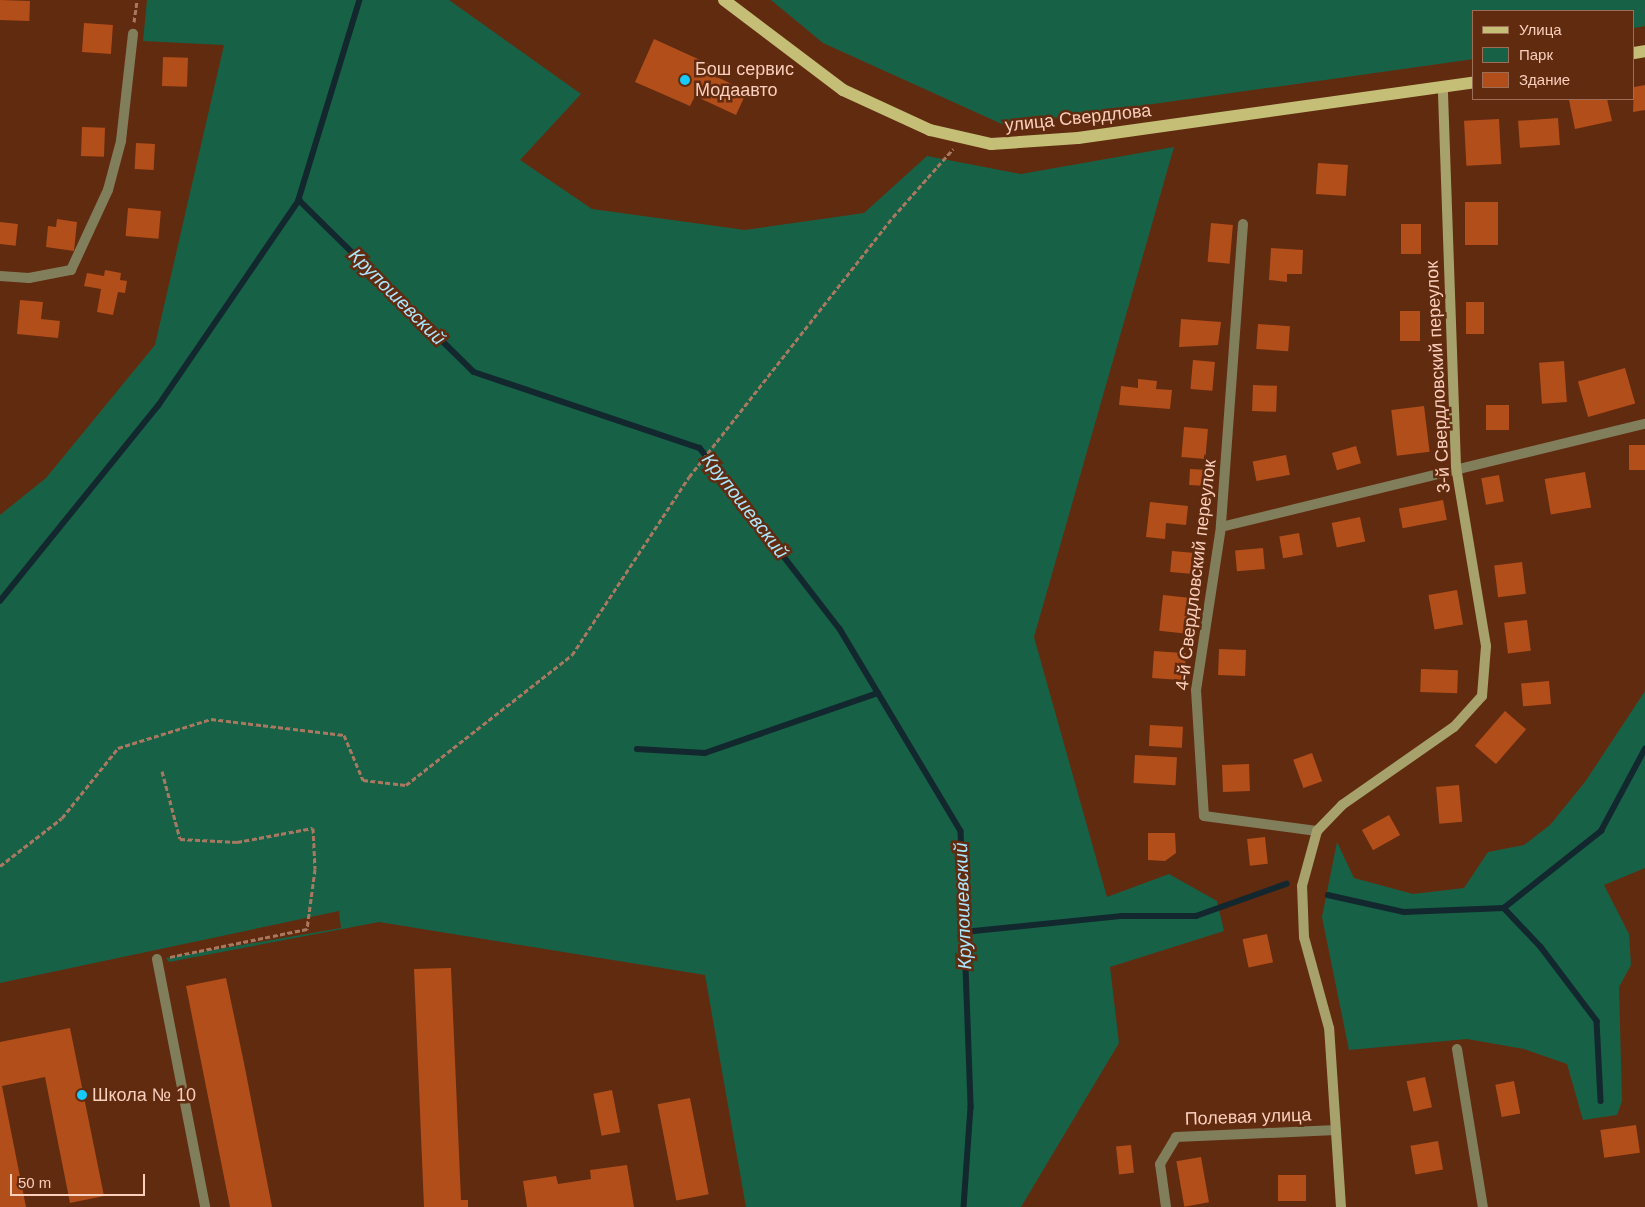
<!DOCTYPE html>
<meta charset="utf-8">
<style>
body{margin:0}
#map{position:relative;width:1645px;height:1207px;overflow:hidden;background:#612b10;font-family:Helvetica,sans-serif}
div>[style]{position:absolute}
.green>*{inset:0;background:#176247}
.stream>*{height:5.5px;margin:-2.75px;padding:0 2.75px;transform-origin:2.75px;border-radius:2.75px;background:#13272e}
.building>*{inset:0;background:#b24e1a;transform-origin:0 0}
.path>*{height:3px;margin-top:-1.5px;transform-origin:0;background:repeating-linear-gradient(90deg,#a97861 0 5px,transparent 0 7.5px)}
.street>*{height:10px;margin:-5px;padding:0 5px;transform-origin:5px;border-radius:5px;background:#817e5c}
.secondary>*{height:10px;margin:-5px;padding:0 5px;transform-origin:5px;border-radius:5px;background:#a7a26b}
.primary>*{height:12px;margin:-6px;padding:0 6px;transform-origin:6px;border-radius:6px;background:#c4be76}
.dots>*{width:14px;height:14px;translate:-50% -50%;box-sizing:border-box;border:2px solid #612b10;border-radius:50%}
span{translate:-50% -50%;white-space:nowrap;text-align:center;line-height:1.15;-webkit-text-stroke:5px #612b10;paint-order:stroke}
.poi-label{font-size:18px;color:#facfbc}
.left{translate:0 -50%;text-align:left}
.street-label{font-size:18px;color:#facfbc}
.water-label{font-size:19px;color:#aae7fe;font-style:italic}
.legend{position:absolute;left:1472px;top:10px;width:162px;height:90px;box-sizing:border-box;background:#612b10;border:1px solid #9e6d55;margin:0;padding:6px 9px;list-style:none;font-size:15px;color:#facfbc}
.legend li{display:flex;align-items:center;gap:10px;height:25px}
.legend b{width:25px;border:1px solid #9e6d55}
.scale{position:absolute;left:10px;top:1174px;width:135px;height:22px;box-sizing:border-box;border:2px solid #facfbc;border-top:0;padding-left:6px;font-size:15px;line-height:18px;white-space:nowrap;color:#facfbc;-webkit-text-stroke:4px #612b10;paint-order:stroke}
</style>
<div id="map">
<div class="green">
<i style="clip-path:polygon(147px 0,449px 0,581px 94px,520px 160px,592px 209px,745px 230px,864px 213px,927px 156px,1021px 174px,1174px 147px,1034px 637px,1107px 897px,1169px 874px,1217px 901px,1224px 931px,1110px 967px,1119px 1043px,1021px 1207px,746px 1207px,705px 975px,379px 922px,169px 962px,166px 958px,341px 928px,339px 911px,0 983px,0 515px,46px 478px,155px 345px,224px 45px,143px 41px)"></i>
<i style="clip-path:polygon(771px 0,1645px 0,1645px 26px,1634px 28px,1634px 11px,1474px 11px,1474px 59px,1004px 125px,823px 43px)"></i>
<i style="clip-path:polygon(1645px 691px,1645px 868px,1604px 885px,1629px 934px,1631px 965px,1619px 987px,1622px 1101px,1617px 1115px,1583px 1120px,1567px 1064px,1524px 1049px,1467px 1039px,1349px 1050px,1322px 917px,1337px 842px,1354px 878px,1413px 894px,1464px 888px,1488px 852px,1524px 845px,1550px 825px,1585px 782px)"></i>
</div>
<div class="stream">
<i style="left:360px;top:0;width:209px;rotate:107deg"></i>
<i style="left:299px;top:200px;width:245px;rotate:44.5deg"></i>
<i style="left:474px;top:372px;width:238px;rotate:18.6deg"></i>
<i style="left:700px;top:448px;width:229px;rotate:52.3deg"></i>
<i style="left:840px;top:629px;width:235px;rotate:59.1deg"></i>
<i style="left:961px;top:831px;width:276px;rotate:87.9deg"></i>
<i style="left:971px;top:1107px;width:100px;rotate:94deg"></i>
<i style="left:0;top:601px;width:251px;rotate:-51deg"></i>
<i style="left:158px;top:406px;width:250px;rotate:-55.6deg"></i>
<i style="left:637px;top:749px;width:68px;rotate:3.4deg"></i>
<i style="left:705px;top:753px;width:183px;rotate:-19.1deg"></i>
<i style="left:1328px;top:895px;width:78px;rotate:12.6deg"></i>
<i style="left:1404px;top:912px;width:100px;rotate:-2.3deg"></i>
<i style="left:1504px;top:908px;width:124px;rotate:-38.4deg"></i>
<i style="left:1601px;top:831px;width:93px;rotate:-61.8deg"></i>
<i style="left:1504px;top:908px;width:54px;rotate:46.5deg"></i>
<i style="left:1541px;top:947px;width:93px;rotate:52.9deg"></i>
<i style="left:1597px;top:1021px;width:80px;rotate:87.1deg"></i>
<i style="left:964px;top:932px;width:159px;rotate:-5.8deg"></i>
<i style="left:1122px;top:916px;width:74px"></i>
<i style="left:1196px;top:916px;width:96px;rotate:-19.6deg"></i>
</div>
<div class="building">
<i style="left:0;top:0;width:30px;height:20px;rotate:2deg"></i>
<i style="left:84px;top:23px;width:29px;height:29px;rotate:4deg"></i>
<i style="clip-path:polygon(654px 39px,709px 64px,706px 72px,747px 91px,736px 115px,695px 96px,690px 106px,635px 82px)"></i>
<i style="left:163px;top:57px;width:25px;height:29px;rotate:2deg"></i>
<i style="clip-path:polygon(1645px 85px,1645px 110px,1633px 112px,1634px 87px)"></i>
<i style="clip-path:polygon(1607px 99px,1612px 121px,1575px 129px,1569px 100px)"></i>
<i style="left:1558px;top:118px;width:27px;height:40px;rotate:86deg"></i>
<i style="left:1499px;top:119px;width:45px;height:35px;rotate:87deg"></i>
<i style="left:82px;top:127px;width:23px;height:29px;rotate:2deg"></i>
<i style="left:136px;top:143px;width:19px;height:26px;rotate:3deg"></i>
<i style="left:1318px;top:163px;width:30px;height:31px;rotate:4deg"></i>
<i style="left:1465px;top:202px;width:33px;height:43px"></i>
<i style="left:128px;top:208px;width:33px;height:28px;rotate:5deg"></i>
<i style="clip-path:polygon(57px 219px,77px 222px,74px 251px,46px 247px,48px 226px,56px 227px)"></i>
<i style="left:0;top:222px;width:18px;height:22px;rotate:6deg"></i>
<i style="left:1211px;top:223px;width:22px;height:39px;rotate:5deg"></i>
<i style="left:1401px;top:224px;width:20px;height:30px"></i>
<i style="clip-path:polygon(1271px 248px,1303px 250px,1302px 274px,1287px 274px,1287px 282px,1269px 280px)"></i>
<i style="clip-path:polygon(105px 270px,121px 273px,120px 280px,127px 281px,125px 293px,118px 292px,113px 315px,97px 312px,101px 289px,84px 286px,87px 273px,104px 276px)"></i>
<i style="clip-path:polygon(20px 300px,43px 302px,41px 319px,60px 321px,58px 338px,17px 334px)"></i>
<i style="left:1466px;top:302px;width:18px;height:32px"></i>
<i style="left:1400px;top:311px;width:20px;height:30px"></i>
<i style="clip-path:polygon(1181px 319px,1221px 322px,1218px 345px,1179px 347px)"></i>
<i style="left:1258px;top:324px;width:32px;height:25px;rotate:4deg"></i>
<i style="left:1193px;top:360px;width:22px;height:29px;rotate:5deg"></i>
<i style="left:1564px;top:361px;width:41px;height:25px;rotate:86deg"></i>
<i style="left:1625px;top:368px;width:37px;height:49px;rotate:74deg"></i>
<i style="clip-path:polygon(1138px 379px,1157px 381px,1156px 389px,1172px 390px,1170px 409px,1119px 405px,1121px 386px,1138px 388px)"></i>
<i style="left:1253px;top:385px;width:24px;height:26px;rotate:2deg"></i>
<i style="left:1486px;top:405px;width:23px;height:25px"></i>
<i style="left:1424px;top:406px;width:46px;height:33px;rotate:83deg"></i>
<i style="left:1184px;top:427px;width:24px;height:30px;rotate:5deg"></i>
<i style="left:1645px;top:445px;width:25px;height:16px;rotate:90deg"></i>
<i style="left:1356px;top:446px;width:18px;height:25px;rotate:74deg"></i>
<i style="left:1286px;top:455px;width:20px;height:34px;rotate:79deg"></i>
<i style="left:1190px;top:469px;width:18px;height:16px;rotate:3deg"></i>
<i style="left:1585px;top:472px;width:36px;height:41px;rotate:80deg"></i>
<i style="left:1499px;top:475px;width:27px;height:18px;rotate:80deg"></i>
<i style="left:1443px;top:500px;width:20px;height:45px;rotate:79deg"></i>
<i style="clip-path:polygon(1150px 502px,1188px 506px,1186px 525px,1166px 523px,1165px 539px,1146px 537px)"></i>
<i style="left:1360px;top:517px;width:25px;height:29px;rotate:78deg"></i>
<i style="left:1299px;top:533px;width:22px;height:20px;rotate:80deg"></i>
<i style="left:1263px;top:548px;width:21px;height:28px;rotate:85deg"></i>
<i style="left:1172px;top:551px;width:23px;height:21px;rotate:5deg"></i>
<i style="left:1522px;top:562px;width:32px;height:28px;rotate:83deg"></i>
<i style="left:1457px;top:590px;width:35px;height:29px;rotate:80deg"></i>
<i style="left:1163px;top:595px;width:30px;height:36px;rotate:6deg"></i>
<i style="left:1527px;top:620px;width:31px;height:23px;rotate:83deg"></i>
<i style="left:1219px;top:649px;width:27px;height:26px;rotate:2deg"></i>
<i style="left:1154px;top:651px;width:32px;height:27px;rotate:4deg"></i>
<i style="left:1421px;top:669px;width:37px;height:23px;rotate:2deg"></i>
<i style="left:1549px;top:681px;width:23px;height:28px;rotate:85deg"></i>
<i style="left:1505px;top:711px;width:28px;height:46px;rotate:41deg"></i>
<i style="left:1150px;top:725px;width:33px;height:21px;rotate:3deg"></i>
<i style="left:1312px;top:753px;width:30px;height:20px;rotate:70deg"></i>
<i style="left:1135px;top:755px;width:42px;height:28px;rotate:3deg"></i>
<i style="left:1249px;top:764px;width:27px;height:27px;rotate:88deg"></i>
<i style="left:1459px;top:785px;width:37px;height:23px;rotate:85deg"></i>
<i style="left:1389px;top:815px;width:23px;height:31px;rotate:61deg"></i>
<i style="clip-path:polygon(1148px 833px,1175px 833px,1176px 853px,1165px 861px,1148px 860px)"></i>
<i style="left:1265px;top:837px;width:27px;height:18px;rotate:84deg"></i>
<i style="left:1267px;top:934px;width:29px;height:25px;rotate:78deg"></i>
<i style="clip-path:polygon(451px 968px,461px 1200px,468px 1200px,468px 1207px,424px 1207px,414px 969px)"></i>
<i style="clip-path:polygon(226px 978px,244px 1063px,272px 1207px,230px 1207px,186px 986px)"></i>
<i style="clip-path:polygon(70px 1028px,104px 1196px,70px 1203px,45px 1077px,2px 1086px,26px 1207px,0 1207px,0 1042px)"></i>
<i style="left:1425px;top:1077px;width:31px;height:19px;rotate:77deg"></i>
<i style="left:1514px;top:1081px;width:33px;height:19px;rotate:79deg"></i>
<i style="left:612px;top:1090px;width:43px;height:19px;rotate:79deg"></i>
<i style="left:690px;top:1098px;width:98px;height:33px;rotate:79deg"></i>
<i style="left:1636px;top:1125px;width:28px;height:36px;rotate:82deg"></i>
<i style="left:1438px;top:1141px;width:29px;height:28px;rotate:80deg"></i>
<i style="left:1131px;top:1145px;width:28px;height:15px;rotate:84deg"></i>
<i style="left:1201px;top:1157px;width:46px;height:25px;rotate:80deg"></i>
<i style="clip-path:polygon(627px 1165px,634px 1207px,527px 1207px,523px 1181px,556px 1176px,558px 1184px,591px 1179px,590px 1170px)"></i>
<i style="left:1306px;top:1175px;width:26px;height:28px;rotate:90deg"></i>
</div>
<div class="path">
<i style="left:134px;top:22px;width:22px;rotate:-82deg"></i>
<i style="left:162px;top:771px;width:70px;rotate:75.2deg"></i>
<i style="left:180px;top:839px;width:57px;rotate:3deg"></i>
<i style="left:237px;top:842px;width:77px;rotate:-10.4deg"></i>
<i style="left:313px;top:828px;width:41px;rotate:87.2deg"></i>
<i style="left:315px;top:869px;width:61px;rotate:97.6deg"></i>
<i style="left:307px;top:929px;width:141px;rotate:168.5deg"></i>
<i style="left:0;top:866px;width:78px;rotate:-37.7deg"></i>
<i style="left:62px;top:818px;width:90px;rotate:-51.3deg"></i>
<i style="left:118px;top:748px;width:97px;rotate:-17.3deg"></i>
<i style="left:211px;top:719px;width:134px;rotate:6.9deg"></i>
<i style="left:344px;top:735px;width:49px;rotate:67.1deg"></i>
<i style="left:363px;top:780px;width:43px;rotate:6.6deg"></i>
<i style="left:406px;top:785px;width:211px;rotate:-38.1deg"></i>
<i style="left:572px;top:655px;width:213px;rotate:-56.7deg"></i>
<i style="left:689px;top:477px;width:330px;rotate:-51.9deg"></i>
<i style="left:893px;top:217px;width:91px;rotate:-48.6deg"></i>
</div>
<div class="street">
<i style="left:1243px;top:224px;width:304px;rotate:94.2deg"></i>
<i style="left:1221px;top:527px;width:165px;rotate:98.7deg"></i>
<i style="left:1196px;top:690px;width:126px;rotate:86.4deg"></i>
<i style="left:1204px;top:816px;width:114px;rotate:7.6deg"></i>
<i style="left:0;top:276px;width:29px;rotate:4deg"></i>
<i style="left:29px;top:278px;width:43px;rotate:-10.8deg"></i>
<i style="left:71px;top:270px;width:88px;rotate:-65.2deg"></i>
<i style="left:108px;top:190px;width:51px;rotate:-75.1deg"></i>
<i style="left:121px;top:141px;width:108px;rotate:-83.6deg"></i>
<i style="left:1221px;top:527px;width:436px;rotate:-13.7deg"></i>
<i style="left:157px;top:959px;width:253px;rotate:79deg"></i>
<i style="left:1457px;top:1049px;width:160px;rotate:80.7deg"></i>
<i style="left:1166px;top:1207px;width:43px;rotate:-97.9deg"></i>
<i style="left:1160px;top:1164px;width:31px;rotate:-59deg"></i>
<i style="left:1176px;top:1137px;width:160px;rotate:-2.5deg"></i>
</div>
<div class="secondary">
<i style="left:1341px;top:1207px;width:179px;rotate:-93.8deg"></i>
<i style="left:1329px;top:1028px;width:94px;rotate:-105.4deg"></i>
<i style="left:1304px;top:937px;width:51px;rotate:-92.2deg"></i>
<i style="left:1302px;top:886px;width:57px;rotate:-74.7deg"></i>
<i style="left:1317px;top:831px;width:36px;rotate:-46deg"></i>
<i style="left:1342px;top:805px;width:136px;rotate:-34.9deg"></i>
<i style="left:1454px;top:727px;width:42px;rotate:-47.9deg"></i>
<i style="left:1482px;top:696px;width:50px;rotate:-85.4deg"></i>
<i style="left:1486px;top:646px;width:182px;rotate:-99.5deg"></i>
<i style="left:1456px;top:466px;width:378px;rotate:-92deg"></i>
</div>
<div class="primary">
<i style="left:724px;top:0;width:149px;rotate:37.1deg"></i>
<i style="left:843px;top:90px;width:96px;rotate:24.7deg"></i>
<i style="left:930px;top:130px;width:63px;rotate:12.9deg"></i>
<i style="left:991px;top:144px;width:87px;rotate:-3.9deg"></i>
<i style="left:1078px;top:138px;width:400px;rotate:-8deg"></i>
<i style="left:1634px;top:53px;width:11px;rotate:-10deg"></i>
</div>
<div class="dots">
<i style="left:685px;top:80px;background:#16cafb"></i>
<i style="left:82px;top:1095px;background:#16cafb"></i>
</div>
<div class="poi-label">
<span class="left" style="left:695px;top:80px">Бош сервис<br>Модаавто</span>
<span class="left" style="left:92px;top:1095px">Школа № 10</span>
</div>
<div class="street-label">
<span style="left:1078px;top:118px;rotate:-6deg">улица Свердлова</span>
<span style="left:1438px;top:377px;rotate:-93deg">3-й Свердловский переулок</span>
<span style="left:1196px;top:575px;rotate:-83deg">4-й Свердловский переулок</span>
<span style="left:1248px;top:1117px;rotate:-2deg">Полевая улица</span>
</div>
<div class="water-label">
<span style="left:397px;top:297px;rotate:45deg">Крупошевский</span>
<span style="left:745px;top:506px;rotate:52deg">Крупошевский</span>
<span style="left:963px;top:906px;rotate:-92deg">Крупошевский</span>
</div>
<ul class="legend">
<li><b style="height:6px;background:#c4be76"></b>Улица</li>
<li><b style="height:14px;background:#176247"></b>Парк</li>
<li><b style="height:14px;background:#b24e1a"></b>Здание</li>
</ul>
<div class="scale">50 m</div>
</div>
